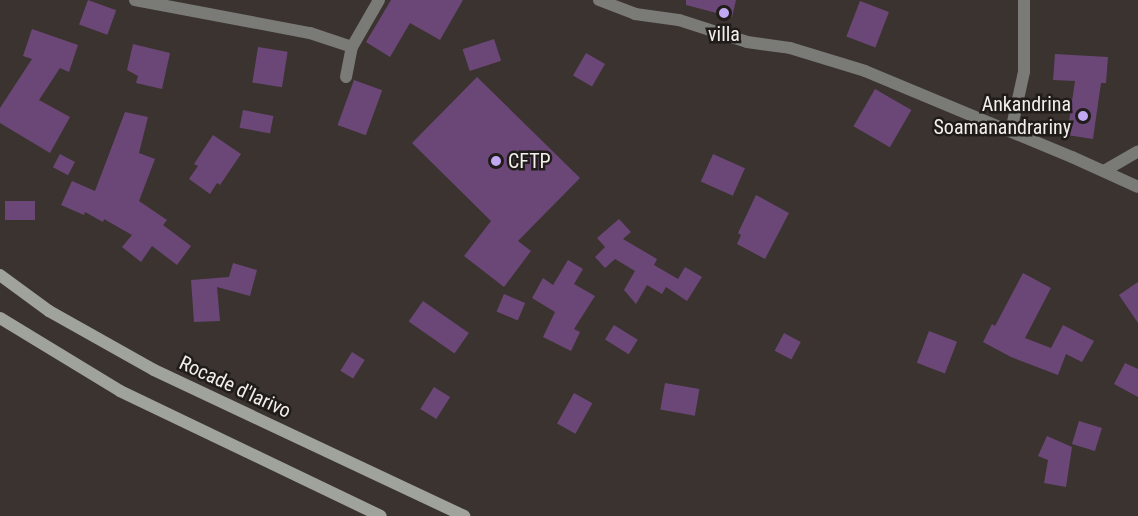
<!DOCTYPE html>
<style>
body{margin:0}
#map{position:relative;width:1138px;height:516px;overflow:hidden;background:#3b332f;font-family:"Roboto Condensed",sans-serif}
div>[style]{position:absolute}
.building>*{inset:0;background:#6b4777;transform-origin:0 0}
.minor>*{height:12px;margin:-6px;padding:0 6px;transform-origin:6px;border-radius:6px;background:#7a7b77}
.secondary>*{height:12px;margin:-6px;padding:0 6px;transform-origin:6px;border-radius:6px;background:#a0a29c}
.dots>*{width:16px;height:16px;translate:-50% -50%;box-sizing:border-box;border:3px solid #1f1c1a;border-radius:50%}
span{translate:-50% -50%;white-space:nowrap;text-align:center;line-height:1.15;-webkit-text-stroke:5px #1f1c1a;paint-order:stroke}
.poi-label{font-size:20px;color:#f3eeeb}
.right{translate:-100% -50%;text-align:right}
.left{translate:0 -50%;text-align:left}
.street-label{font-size:20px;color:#f3eeeb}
</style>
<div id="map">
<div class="building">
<i style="left:88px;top:0;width:30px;height:26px;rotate:20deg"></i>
<i style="clip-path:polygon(391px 0,463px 0,440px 40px,410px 23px,390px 57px,366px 42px)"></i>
<i style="clip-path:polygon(686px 0,736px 0,732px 17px,686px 5px)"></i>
<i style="left:860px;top:1px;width:31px;height:38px;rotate:21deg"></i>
<i style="clip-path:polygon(32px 29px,78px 45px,69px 72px,60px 68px,39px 100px,70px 117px,50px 153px,0 123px,0 108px,32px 59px,23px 56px)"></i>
<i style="left:494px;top:39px;width:23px;height:33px;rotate:72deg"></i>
<i style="clip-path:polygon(133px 44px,170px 53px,162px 89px,136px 83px,138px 76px,127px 70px)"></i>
<i style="left:258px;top:47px;width:30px;height:36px;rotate:9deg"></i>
<i style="left:586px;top:53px;width:22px;height:26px;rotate:30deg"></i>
<i style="clip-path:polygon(1055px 54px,1108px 57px,1106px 83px,1101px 83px,1093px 139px,1067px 135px,1075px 81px,1053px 80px)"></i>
<i style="clip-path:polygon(477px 77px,580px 178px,518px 241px,531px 251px,504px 287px,464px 256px,491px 221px,412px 143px)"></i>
<i style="left:354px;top:80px;width:30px;height:48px;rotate:20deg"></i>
<i style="left:875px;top:89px;width:42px;height:43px;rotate:30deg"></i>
<i style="left:243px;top:110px;width:31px;height:18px;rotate:11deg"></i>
<i style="clip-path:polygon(125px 112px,148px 117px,139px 153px,155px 159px,139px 201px,167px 220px,163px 225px,191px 246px,177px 265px,152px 246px,141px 262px,122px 247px,132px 235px,104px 219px,103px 222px,85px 212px,84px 215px,61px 205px,72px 181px,95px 191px)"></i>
<i style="clip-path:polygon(213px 135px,241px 154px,220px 185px,217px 183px,210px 194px,189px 179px,198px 166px,194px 164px)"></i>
<i style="left:60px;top:154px;width:17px;height:15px;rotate:28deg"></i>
<i style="left:713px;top:154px;width:35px;height:30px;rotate:24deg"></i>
<i style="clip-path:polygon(756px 195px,789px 213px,765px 259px,737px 244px,741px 235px,738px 233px)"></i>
<i style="left:5px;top:201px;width:30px;height:19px"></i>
<i style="clip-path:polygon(619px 219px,631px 232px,623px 239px,657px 259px,654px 265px,678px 279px,685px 267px,702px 277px,687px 301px,666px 287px,662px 294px,647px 285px,636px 304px,624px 290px,635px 271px,615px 259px,605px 268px,595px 257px,605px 247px,597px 238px)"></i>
<i style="clip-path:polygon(568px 260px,583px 269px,574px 284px,595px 296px,574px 329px,580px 332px,571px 351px,543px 337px,555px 312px,532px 298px,543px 278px,553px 285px)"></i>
<i style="clip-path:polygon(233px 263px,257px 270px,250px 296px,217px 287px,220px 321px,194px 322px,191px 280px,229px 277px)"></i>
<i style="clip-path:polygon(1023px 273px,1051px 288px,1025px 338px,1051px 348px,1063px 325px,1094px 341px,1082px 362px,1066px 354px,1058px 375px,1011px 357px,983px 342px,992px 324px,995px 326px)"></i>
<i style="clip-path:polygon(1138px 282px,1138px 323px,1119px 295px)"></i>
<i style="left:504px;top:294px;width:23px;height:19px;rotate:23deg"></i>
<i style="left:423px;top:301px;width:56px;height:25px;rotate:35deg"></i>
<i style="left:614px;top:325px;width:28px;height:17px;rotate:32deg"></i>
<i style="left:929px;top:331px;width:30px;height:34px;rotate:21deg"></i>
<i style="left:784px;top:333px;width:19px;height:20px;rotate:28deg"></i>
<i style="left:352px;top:352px;width:15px;height:22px;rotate:32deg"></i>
<i style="clip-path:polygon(1125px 363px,1138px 369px,1138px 397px,1114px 384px)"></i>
<i style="left:665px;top:383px;width:35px;height:27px;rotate:10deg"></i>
<i style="left:434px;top:387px;width:19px;height:26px;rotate:32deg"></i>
<i style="left:574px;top:393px;width:21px;height:35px;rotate:29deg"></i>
<i style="left:1079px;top:421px;width:24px;height:24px;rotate:17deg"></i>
<i style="clip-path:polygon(1047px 436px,1072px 447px,1066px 487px,1044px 483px,1048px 460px,1038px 456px)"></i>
</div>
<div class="minor">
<i style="left:135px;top:0;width:178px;rotate:10.7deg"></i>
<i style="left:310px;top:33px;width:44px;rotate:18.4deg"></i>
<i style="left:599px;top:0;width:39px;rotate:21deg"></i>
<i style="left:635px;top:14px;width:44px;rotate:7.8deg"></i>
<i style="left:679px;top:20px;width:71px;rotate:17.9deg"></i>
<i style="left:747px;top:42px;width:43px;rotate:7.9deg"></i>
<i style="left:790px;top:48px;width:78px;rotate:17deg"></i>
<i style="left:865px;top:71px;width:224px;rotate:22.6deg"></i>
<i style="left:1072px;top:157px;width:72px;rotate:24.4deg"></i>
<i style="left:346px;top:77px;width:31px;rotate:-79deg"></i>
<i style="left:352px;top:47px;width:54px;rotate:-60.1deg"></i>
<i style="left:1011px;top:131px;width:60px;rotate:-77.6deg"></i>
<i style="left:1024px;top:72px;width:72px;rotate:-90deg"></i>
<i style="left:1104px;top:171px;width:39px;rotate:-30deg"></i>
</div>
<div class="secondary">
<i style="left:0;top:275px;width:61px;rotate:36.3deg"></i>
<i style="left:49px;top:311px;width:120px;rotate:29.3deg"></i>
<i style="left:154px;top:370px;width:343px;rotate:25.2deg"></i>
<i style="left:0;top:318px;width:140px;rotate:31.3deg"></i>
<i style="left:120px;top:391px;width:289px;rotate:25.6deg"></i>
</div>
<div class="dots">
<i style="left:724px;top:13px;background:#c2a8f2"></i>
<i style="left:1083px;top:116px;background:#c2a8f2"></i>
<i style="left:496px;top:161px;background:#c2a8f2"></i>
</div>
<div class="poi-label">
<span style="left:724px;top:34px">villa</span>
<span class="right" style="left:1071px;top:116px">Ankandrina<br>Soamanandrariny</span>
<span class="left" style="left:508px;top:161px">CFTP</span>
</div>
<div class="street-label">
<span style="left:235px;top:387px;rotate:25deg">Rocade d'Iarivo</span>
</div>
</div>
